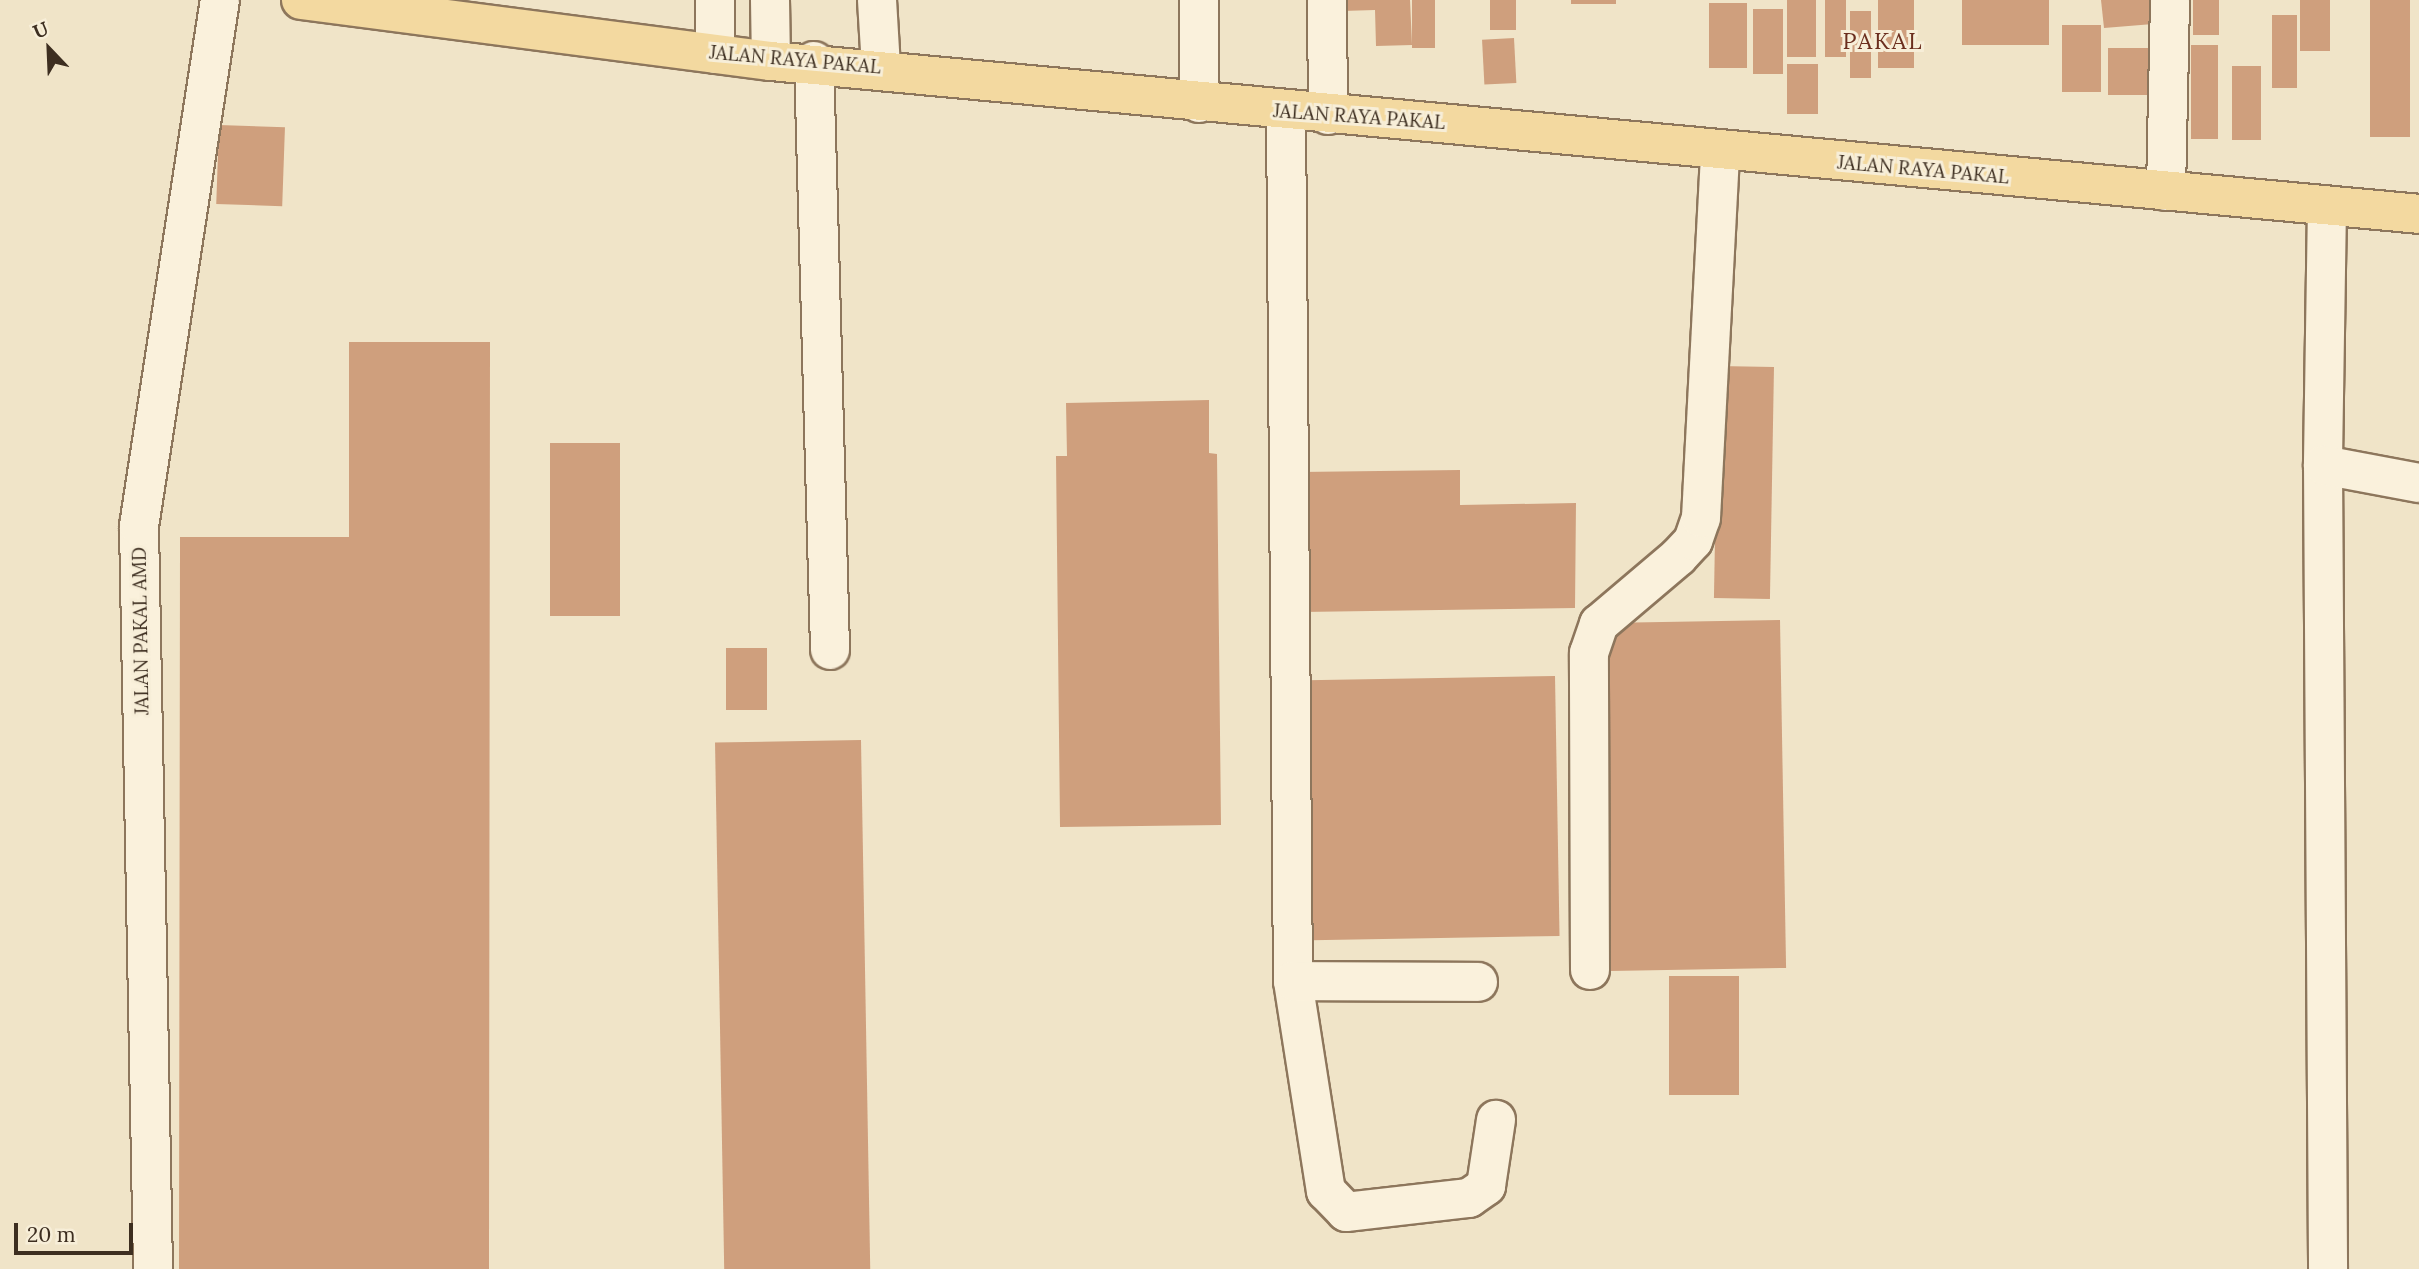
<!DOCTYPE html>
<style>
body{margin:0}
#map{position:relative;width:2419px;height:1269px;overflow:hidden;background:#f0e4c8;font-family:Lora,serif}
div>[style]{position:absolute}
.building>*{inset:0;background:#cf9f7d;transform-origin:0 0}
.roads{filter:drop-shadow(2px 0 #8d765c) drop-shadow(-2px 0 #8d765c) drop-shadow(0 2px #8d765c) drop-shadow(0 -2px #8d765c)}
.minor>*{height:38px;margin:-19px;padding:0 19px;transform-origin:19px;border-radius:19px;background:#faf1dc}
.major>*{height:38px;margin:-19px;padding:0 19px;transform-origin:19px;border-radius:19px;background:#f3d9a0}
span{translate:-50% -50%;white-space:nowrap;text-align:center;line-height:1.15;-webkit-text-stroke:6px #f7eed8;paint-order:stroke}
.street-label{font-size:19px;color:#3d2e20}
.quarter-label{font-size:23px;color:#6b2e1e;letter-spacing:2px}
.north{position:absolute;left:14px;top:14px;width:70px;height:70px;-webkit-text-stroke:5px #f7eed8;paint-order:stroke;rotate:337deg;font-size:19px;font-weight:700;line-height:28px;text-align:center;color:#3d2e20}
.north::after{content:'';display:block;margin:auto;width:24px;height:32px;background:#3d2e20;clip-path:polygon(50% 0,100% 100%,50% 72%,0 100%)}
.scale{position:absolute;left:14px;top:1223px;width:119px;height:32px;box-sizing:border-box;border:4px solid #3d2e20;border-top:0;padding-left:9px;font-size:21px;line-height:24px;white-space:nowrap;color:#3d2e20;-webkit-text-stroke:5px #f7eed8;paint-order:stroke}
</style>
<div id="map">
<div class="building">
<i style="clip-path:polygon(1342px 0,1410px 0,1412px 45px,1376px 46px,1375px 10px,1342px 11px)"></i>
<i style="left:1412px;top:0;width:23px;height:48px"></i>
<i style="left:1490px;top:0;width:26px;height:30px"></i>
<i style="left:1571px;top:0;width:45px;height:4px"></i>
<i style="left:1787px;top:0;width:29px;height:57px"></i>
<i style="left:1825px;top:0;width:21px;height:57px"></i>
<i style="left:1878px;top:0;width:36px;height:68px"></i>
<i style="left:1962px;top:0;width:87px;height:45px"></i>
<i style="clip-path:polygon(2101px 0,2151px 0,2153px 24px,2104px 28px)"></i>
<i style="left:2193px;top:0;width:26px;height:35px"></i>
<i style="left:2300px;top:0;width:30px;height:51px"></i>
<i style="left:2370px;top:0;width:40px;height:137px"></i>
<i style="left:1709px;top:3px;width:38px;height:65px"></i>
<i style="left:1753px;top:9px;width:30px;height:65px"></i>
<i style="left:1850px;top:11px;width:21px;height:67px"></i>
<i style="left:2272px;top:15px;width:25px;height:73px"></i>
<i style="left:2062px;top:25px;width:39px;height:67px"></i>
<i style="left:1514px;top:38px;width:45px;height:32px;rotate:87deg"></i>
<i style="left:2191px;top:45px;width:27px;height:94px"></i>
<i style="left:2108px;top:48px;width:45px;height:47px"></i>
<i style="left:1787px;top:64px;width:31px;height:50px"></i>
<i style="left:2232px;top:66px;width:29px;height:74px"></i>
<i style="left:219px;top:125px;width:66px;height:79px;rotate:2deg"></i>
<i style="clip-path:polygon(349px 342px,490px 342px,489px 1269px,179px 1269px,180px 537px,349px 537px)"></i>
<i style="left:1718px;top:366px;width:56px;height:232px;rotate:1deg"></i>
<i style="clip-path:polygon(1209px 400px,1209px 453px,1217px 454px,1221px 825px,1060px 827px,1056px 456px,1067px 456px,1066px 403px)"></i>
<i style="left:550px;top:443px;width:70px;height:173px"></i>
<i style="clip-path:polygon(1460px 470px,1460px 505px,1576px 503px,1575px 608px,1302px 612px,1300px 472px)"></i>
<i style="left:1780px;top:620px;width:348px;height:176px;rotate:89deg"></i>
<i style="left:726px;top:648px;width:41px;height:62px"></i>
<i style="left:1555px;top:676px;width:260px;height:248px;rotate:89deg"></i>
<i style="left:861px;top:740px;width:529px;height:146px;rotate:89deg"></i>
<i style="left:1669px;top:976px;width:70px;height:119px"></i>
</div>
<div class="roads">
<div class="minor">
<i style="left:715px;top:0;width:54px;rotate:90deg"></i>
<i style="left:770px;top:0;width:61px;rotate:89.1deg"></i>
<i style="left:877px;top:0;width:68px;rotate:86.6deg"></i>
<i style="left:1199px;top:0;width:103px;rotate:90deg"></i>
<i style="left:1327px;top:0;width:115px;rotate:89.5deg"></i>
<i style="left:814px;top:61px;width:589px;rotate:88.44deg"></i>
<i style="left:1286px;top:113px;width:868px;rotate:89.54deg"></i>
<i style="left:1293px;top:981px;width:213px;rotate:81.1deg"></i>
<i style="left:1326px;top:1191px;width:29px;rotate:46deg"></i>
<i style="left:1346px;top:1212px;width:124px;rotate:-6.5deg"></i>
<i style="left:1469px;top:1198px;width:21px;rotate:-35deg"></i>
<i style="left:1486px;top:1186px;width:67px;rotate:-81.4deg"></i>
<i style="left:2166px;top:191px;width:191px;rotate:-88.8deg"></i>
<i style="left:2327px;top:206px;width:259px;rotate:90.9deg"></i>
<i style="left:2323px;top:465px;width:804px;rotate:89.64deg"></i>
<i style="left:2323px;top:465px;width:98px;rotate:10.6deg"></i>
<i style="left:1590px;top:970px;width:317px;rotate:-90.2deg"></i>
<i style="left:1589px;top:653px;width:31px;rotate:-71deg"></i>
<i style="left:1599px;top:624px;width:104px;rotate:-40.3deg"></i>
<i style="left:1678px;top:557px;width:22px;rotate:-47deg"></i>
<i style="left:1693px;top:541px;width:24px;rotate:-71deg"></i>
<i style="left:1701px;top:518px;width:367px;rotate:-87deg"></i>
<i style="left:1293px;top:981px;width:185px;rotate:0.3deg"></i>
<i style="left:153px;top:1269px;width:743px;rotate:-91.08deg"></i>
<i style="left:139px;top:526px;width:532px;rotate:-81.25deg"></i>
</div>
<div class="major">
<i style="left:301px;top:0;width:474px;rotate:7.4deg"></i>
<i style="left:771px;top:61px;width:1655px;rotate:5.3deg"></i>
</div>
</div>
<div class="street-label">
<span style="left:795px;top:60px;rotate:5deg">JALAN RAYA PAKAL</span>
<span style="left:1359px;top:117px;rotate:4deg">JALAN RAYA PAKAL</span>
<span style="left:1923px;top:170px;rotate:5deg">JALAN RAYA PAKAL</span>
<span style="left:141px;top:631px;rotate:-91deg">JALAN PAKAL AMD</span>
</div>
<div class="quarter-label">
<span style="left:1883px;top:41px">PAKAL</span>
</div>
<div class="north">U</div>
<div class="scale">20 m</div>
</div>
